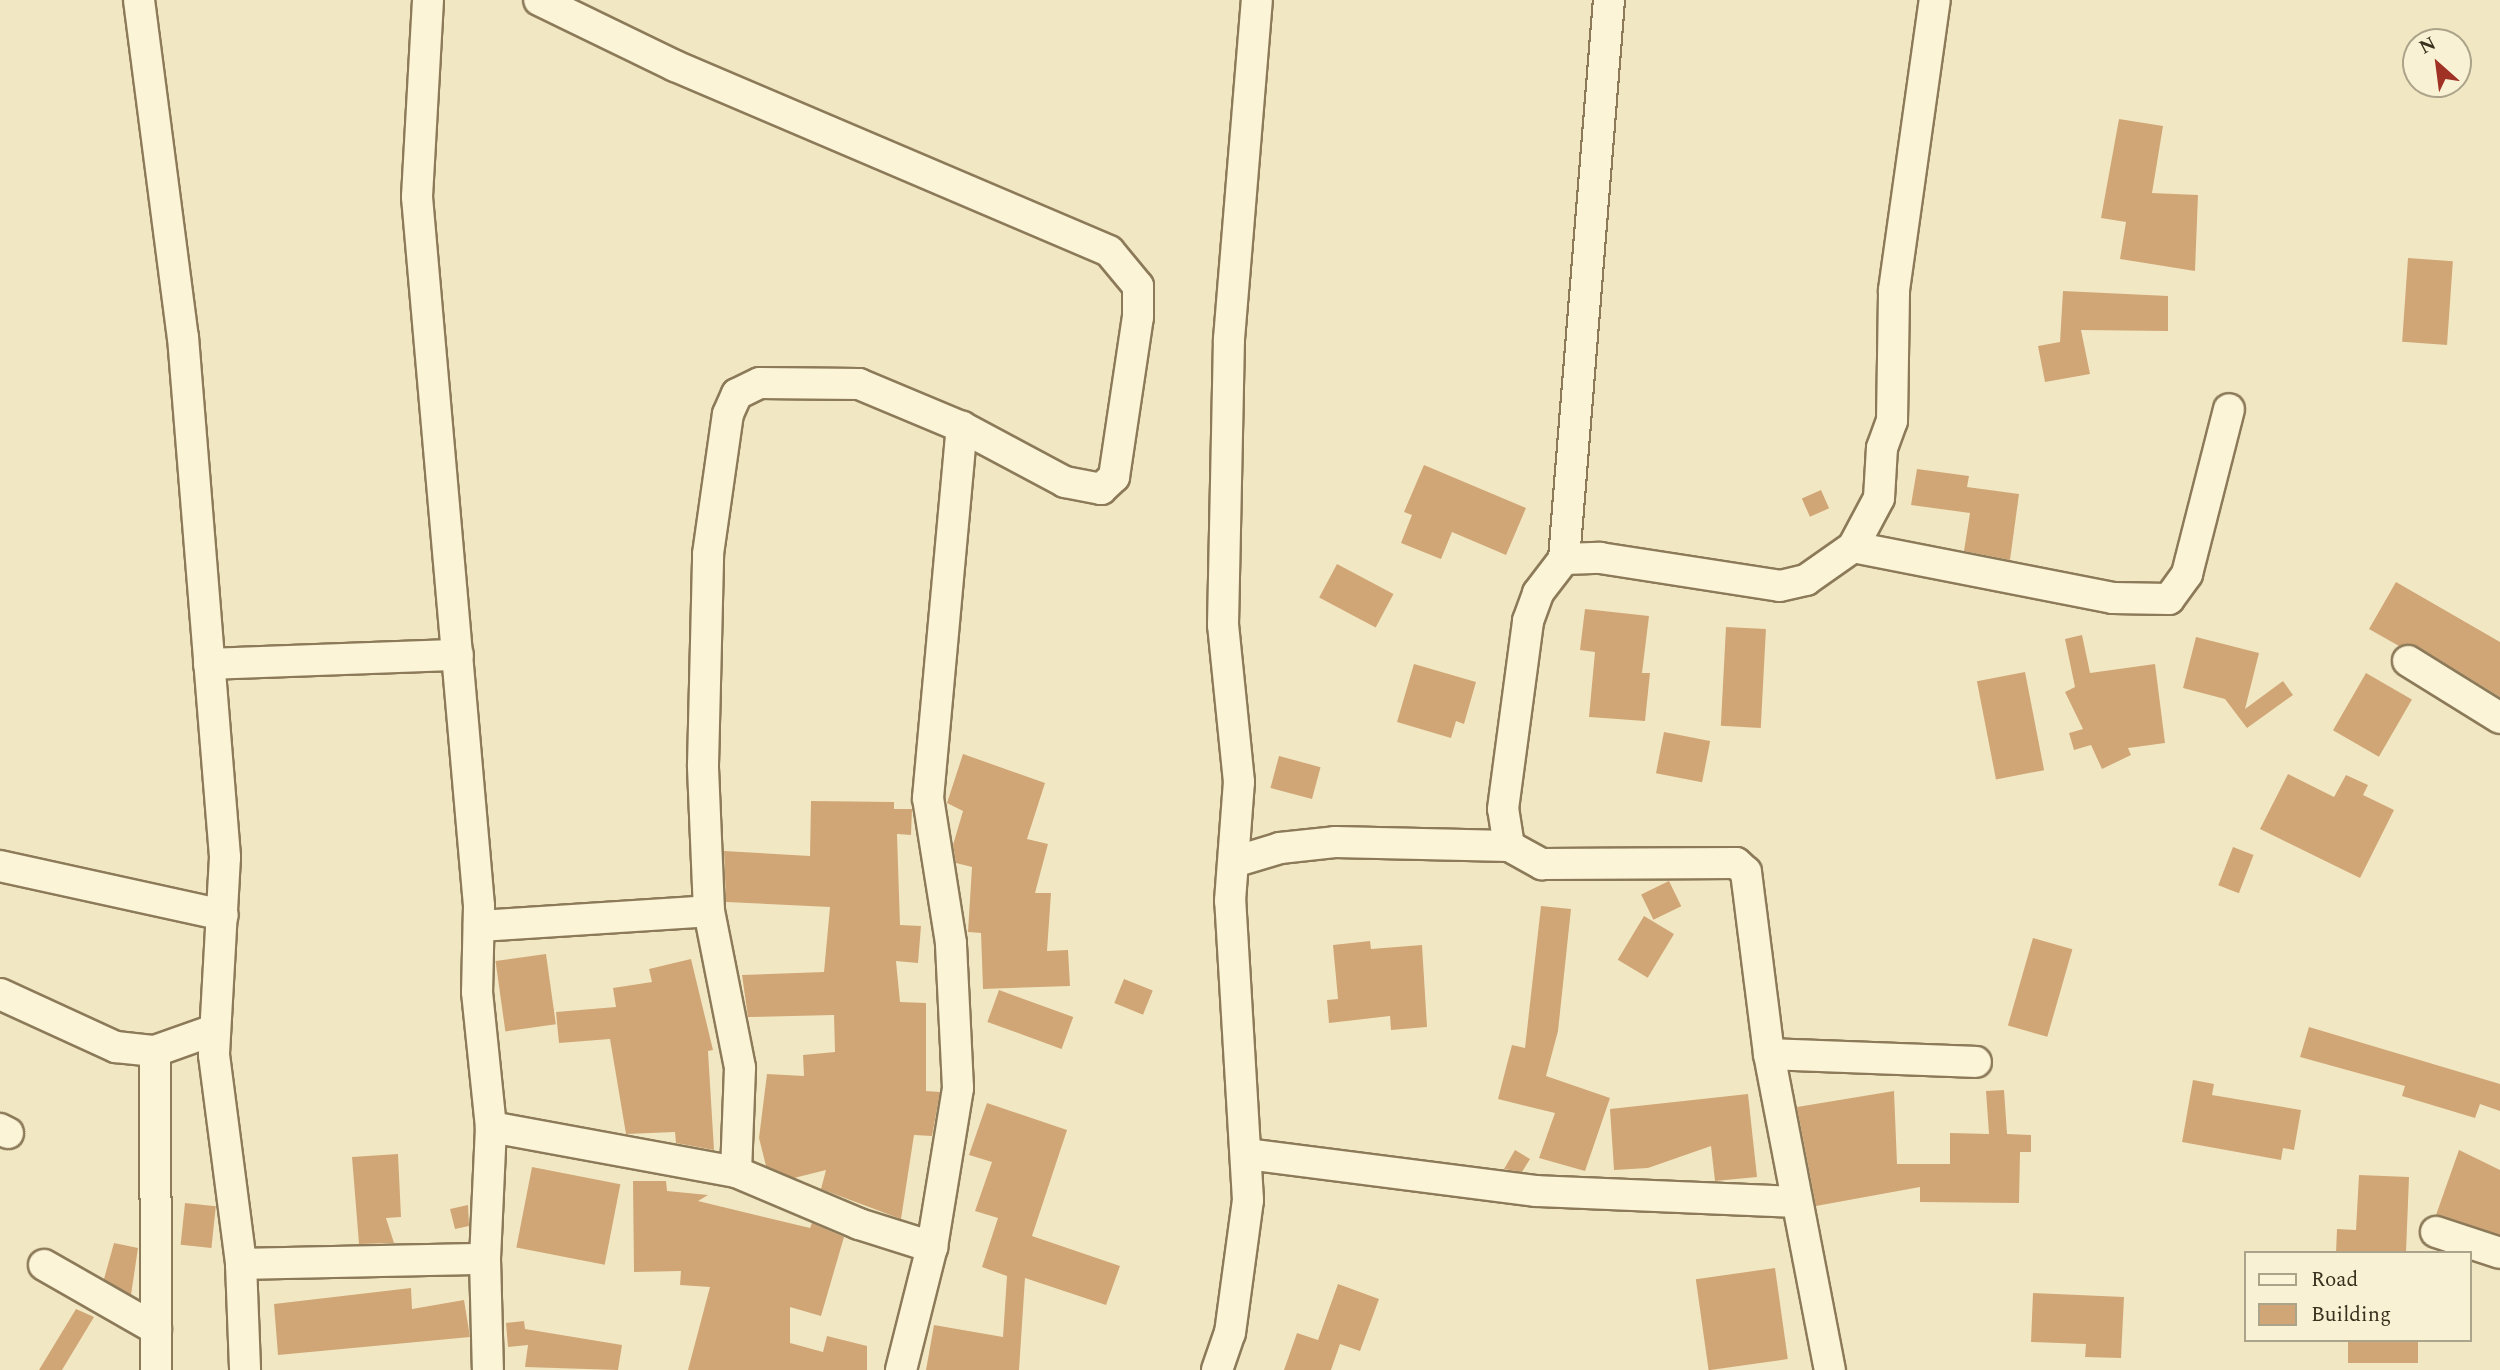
<!DOCTYPE html>
<style>
body{margin:0}
#map{position:relative;width:2500px;height:1370px;overflow:hidden;background:#f1e8c3;font-family:Spectral,serif}
div>[style]{position:absolute}
.building>*{inset:0;background:#d1a677;transform-origin:0 0}
.roads{filter:drop-shadow(2px 0 #8c7a59) drop-shadow(-2px 0 #8c7a59) drop-shadow(0 2px #8c7a59) drop-shadow(0 -2px #8c7a59)}
.minor>*{height:30px;margin:-15px;padding:0 15px;transform-origin:15px;border-radius:15px;background:#fbf4d7}
span{translate:-50% -50%;white-space:nowrap;text-align:center;line-height:1.15;-webkit-text-stroke:5px #f8f1d3;paint-order:stroke}
.legend{position:absolute;left:2244px;top:1251px;width:228px;height:91px;box-sizing:border-box;background:#f8f1d3;border:2px solid #aca38b;margin:0;padding:9px 12px;list-style:none;font-size:21px;color:#3b2f1e}
.legend li{display:flex;align-items:center;gap:14px;height:35px}
.legend b{width:35px;border:2px solid #aca38b}
.north{position:absolute;left:2402px;top:28px;width:70px;height:70px;box-sizing:border-box;background:#f8f1d3;border:2px solid #aca38b;border-radius:50%;rotate:332deg;font-size:19px;font-weight:700;line-height:28px;text-align:center;color:#3b2f1e}
.north::after{content:'';display:block;margin:auto;width:24px;height:32px;background:#9f3125;clip-path:polygon(50% 0,100% 100%,50% 72%,0 100%)}
</style>
<div id="map">
<div class="building">
<i style="clip-path:polygon(2119px 119px,2163px 126px,2152px 193px,2198px 195px,2195px 271px,2120px 259px,2126px 222px,2101px 218px)"></i>
<i style="left:2408px;top:258px;width:45px;height:84px;rotate:4deg"></i>
<i style="clip-path:polygon(2063px 291px,2168px 296px,2168px 331px,2081px 330px,2090px 374px,2045px 382px,2038px 346px,2060px 342px)"></i>
<i style="clip-path:polygon(1424px 465px,1526px 508px,1506px 555px,1452px 532px,1441px 559px,1401px 543px,1412px 515px,1404px 512px)"></i>
<i style="clip-path:polygon(1917px 469px,1969px 476px,1967px 487px,2019px 494px,2010px 560px,1964px 551px,1970px 513px,1911px 505px)"></i>
<i style="left:1821px;top:490px;width:20px;height:21px;rotate:66deg"></i>
<i style="left:1337px;top:564px;width:64px;height:38px;rotate:28deg"></i>
<i style="clip-path:polygon(2396px 582px,2500px 642px,2500px 697px,2417px 646px,2399px 646px,2369px 629px)"></i>
<i style="clip-path:polygon(1585px 609px,1649px 616px,1642px 673px,1650px 673px,1645px 721px,1589px 717px,1595px 652px,1580px 650px)"></i>
<i style="left:1726px;top:627px;width:40px;height:99px;rotate:3deg"></i>
<i style="clip-path:polygon(2082px 635px,2090px 673px,2155px 664px,2165px 743px,2128px 748px,2131px 755px,2102px 769px,2091px 745px,2074px 750px,2069px 733px,2083px 729px,2065px 692px,2075px 687px,2065px 639px)"></i>
<i style="clip-path:polygon(2196px 637px,2259px 653px,2245px 709px,2283px 681px,2293px 695px,2247px 728px,2225px 699px,2183px 688px)"></i>
<i style="clip-path:polygon(1414px 664px,1476px 682px,1464px 724px,1456px 721px,1451px 738px,1397px 722px)"></i>
<i style="left:2025px;top:672px;width:100px;height:49px;rotate:79deg"></i>
<i style="left:2366px;top:673px;width:53px;height:66px;rotate:30deg"></i>
<i style="left:1664px;top:732px;width:47px;height:42px;rotate:11deg"></i>
<i style="clip-path:polygon(963px 754px,1045px 783px,1027px 839px,1048px 844px,1035px 893px,1051px 893px,1047px 951px,1068px 950px,1070px 986px,983px 989px,981px 933px,968px 932px,972px 867px,956px 863px,953px 845px,963px 811px,947px 803px)"></i>
<i style="left:1279px;top:756px;width:43px;height:33px;rotate:15deg"></i>
<i style="clip-path:polygon(2288px 774px,2334px 797px,2346px 775px,2368px 785px,2363px 795px,2394px 810px,2360px 878px,2260px 829px)"></i>
<i style="clip-path:polygon(811px 801px,894px 802px,894px 809px,912px 809px,911px 835px,897px 834px,900px 925px,921px 926px,918px 963px,896px 961px,900px 1002px,926px 1003px,926px 1091px,940px 1092px,932px 1136px,914px 1135px,901px 1219px,821px 1189px,826px 1170px,794px 1178px,766px 1166px,759px 1138px,767px 1074px,804px 1076px,803px 1055px,835px 1052px,834px 1015px,748px 1017px,742px 975px,824px 972px,830px 907px,726px 902px,724px 851px,810px 856px)"></i>
<i style="left:2233px;top:847px;width:22px;height:41px;rotate:21deg"></i>
<i style="left:1669px;top:881px;width:28px;height:31px;rotate:64deg"></i>
<i style="clip-path:polygon(1541px 906px,1571px 909px,1558px 1031px,1546px 1076px,1610px 1098px,1585px 1171px,1539px 1158px,1555px 1113px,1498px 1099px,1512px 1045px,1525px 1048px)"></i>
<i style="left:1644px;top:916px;width:35px;height:51px;rotate:31deg"></i>
<i style="left:2033px;top:938px;width:41px;height:91px;rotate:16deg"></i>
<i style="clip-path:polygon(1370px 941px,1371px 949px,1422px 945px,1427px 1027px,1391px 1030px,1390px 1016px,1329px 1023px,1327px 1000px,1338px 999px,1333px 945px)"></i>
<i style="left:546px;top:954px;width:71px;height:51px;rotate:82deg"></i>
<i style="clip-path:polygon(691px 959px,713px 1050px,708px 1051px,714px 1150px,676px 1143px,675px 1132px,626px 1134px,610px 1039px,559px 1043px,556px 1012px,616px 1007px,613px 988px,652px 982px,649px 969px)"></i>
<i style="left:1124px;top:979px;width:31px;height:26px;rotate:22deg"></i>
<i style="left:999px;top:990px;width:79px;height:34px;rotate:20deg"></i>
<i style="clip-path:polygon(2309px 1027px,2500px 1084px,2500px 1111px,2480px 1104px,2475px 1118px,2402px 1096px,2405px 1086px,2300px 1057px)"></i>
<i style="clip-path:polygon(2193px 1080px,2214px 1084px,2212px 1095px,2301px 1110px,2294px 1150px,2283px 1148px,2281px 1160px,2182px 1142px)"></i>
<i style="clip-path:polygon(2004px 1090px,2007px 1134px,2031px 1135px,2031px 1152px,2020px 1152px,2019px 1203px,1920px 1202px,1920px 1187px,1816px 1206px,1797px 1107px,1894px 1091px,1897px 1164px,1950px 1164px,1950px 1133px,1989px 1134px,1986px 1091px)"></i>
<i style="clip-path:polygon(1748px 1094px,1757px 1177px,1715px 1181px,1711px 1146px,1648px 1168px,1614px 1170px,1610px 1109px)"></i>
<i style="clip-path:polygon(987px 1103px,1067px 1130px,1032px 1236px,1120px 1266px,1106px 1305px,1025px 1278px,1019px 1370px,926px 1370px,934px 1325px,1003px 1337px,1007px 1276px,982px 1267px,998px 1218px,975px 1211px,992px 1162px,969px 1155px)"></i>
<i style="clip-path:polygon(1515px 1150px,1530px 1159px,1522px 1172px,1504px 1169px)"></i>
<i style="clip-path:polygon(2459px 1150px,2500px 1170px,2500px 1235px,2436px 1215px)"></i>
<i style="clip-path:polygon(398px 1154px,401px 1217px,386px 1218px,394px 1243px,359px 1244px,352px 1157px)"></i>
<i style="left:532px;top:1167px;width:90px;height:82px;rotate:11deg"></i>
<i style="clip-path:polygon(2359px 1175px,2409px 1177px,2406px 1253px,2336px 1253px,2337px 1229px,2356px 1230px)"></i>
<i style="clip-path:polygon(633px 1181px,666px 1181px,667px 1191px,708px 1195px,698px 1201px,810px 1228px,812px 1223px,844px 1237px,821px 1316px,790px 1307px,790px 1343px,823px 1352px,827px 1336px,867px 1346px,867px 1370px,688px 1370px,710px 1287px,680px 1285px,681px 1271px,634px 1272px)"></i>
<i style="left:185px;top:1203px;width:31px;height:42px;rotate:6deg"></i>
<i style="clip-path:polygon(468px 1205px,469px 1226px,455px 1229px,450px 1209px)"></i>
<i style="clip-path:polygon(114px 1243px,138px 1248px,131px 1295px,104px 1279px)"></i>
<i style="left:1775px;top:1268px;width:92px;height:80px;rotate:82deg"></i>
<i style="clip-path:polygon(1338px 1284px,1379px 1299px,1360px 1351px,1340px 1344px,1331px 1370px,1284px 1370px,1297px 1333px,1318px 1340px)"></i>
<i style="clip-path:polygon(411px 1288px,412px 1309px,464px 1300px,470px 1337px,278px 1355px,274px 1304px)"></i>
<i style="clip-path:polygon(2033px 1293px,2124px 1297px,2121px 1358px,2085px 1357px,2086px 1344px,2031px 1342px)"></i>
<i style="clip-path:polygon(76px 1309px,94px 1317px,62px 1370px,39px 1370px)"></i>
<i style="clip-path:polygon(524px 1321px,525px 1329px,622px 1345px,618px 1370px,525px 1367px,528px 1345px,508px 1347px,506px 1323px)"></i>
<i style="left:2348px;top:1340px;width:70px;height:23px"></i>
</div>
<div class="roads">
<div class="minor">
<i style="left:139px;top:0;width:340px;rotate:82.6deg"></i>
<i style="left:183px;top:337px;width:522px;rotate:85.38deg"></i>
<i style="left:225px;top:857px;width:198px;rotate:93.2deg"></i>
<i style="left:214px;top:1055px;width:211px;rotate:82.6deg"></i>
<i style="left:241px;top:1264px;width:106px;rotate:87.8deg"></i>
<i style="left:428px;top:0;width:197px;rotate:93.2deg"></i>
<i style="left:417px;top:197px;width:712px;rotate:85deg"></i>
<i style="left:479px;top:906px;width:86px;rotate:91.3deg"></i>
<i style="left:477px;top:992px;width:136px;rotate:84.1deg"></i>
<i style="left:491px;top:1127px;width:132px;rotate:92.6deg"></i>
<i style="left:485px;top:1259px;width:111px;rotate:88.5deg"></i>
<i style="left:1853px;top:547px;width:265px;rotate:11.1deg"></i>
<i style="left:2113px;top:598px;width:56px;rotate:1deg"></i>
<i style="left:2169px;top:599px;width:31px;rotate:-54deg"></i>
<i style="left:2187px;top:574px;width:170px;rotate:-75.7deg"></i>
<i style="left:1564px;top:559px;width:561px;rotate:-85.4deg"></i>
<i style="left:2408px;top:661px;width:108px;rotate:31.8deg"></i>
<i style="left:209px;top:664px;width:249px;rotate:-2.1deg"></i>
<i style="left:1509px;top:846px;width:38px;rotate:29deg"></i>
<i style="left:1542px;top:864px;width:194px;rotate:-0.3deg"></i>
<i style="left:1736px;top:863px;width:13px;rotate:42deg"></i>
<i style="left:1746px;top:872px;width:183px;rotate:82.8deg"></i>
<i style="left:1769px;top:1054px;width:322px;rotate:79.1deg"></i>
<i style="left:1234px;top:862px;width:48px;rotate:-16.9deg"></i>
<i style="left:1280px;top:848px;width:55px;rotate:-6.2deg"></i>
<i style="left:1335px;top:842px;width:174px;rotate:1.3deg"></i>
<i style="left:1509px;top:846px;width:37px;rotate:-99deg"></i>
<i style="left:1503px;top:809px;width:190px;rotate:-82.4deg"></i>
<i style="left:1528px;top:621px;width:30px;rotate:-70deg"></i>
<i style="left:1538px;top:593px;width:43px;rotate:-52.6deg"></i>
<i style="left:1564px;top:559px;width:36px;rotate:-2deg"></i>
<i style="left:1600px;top:558px;width:182px;rotate:8.8deg"></i>
<i style="left:1780px;top:586px;width:27px;rotate:-13deg"></i>
<i style="left:1806px;top:580px;width:57px;rotate:-35.1deg"></i>
<i style="left:1853px;top:547px;width:55px;rotate:-62deg"></i>
<i style="left:1879px;top:498px;width:50px;rotate:-86.6deg"></i>
<i style="left:1882px;top:448px;width:29px;rotate:-70deg"></i>
<i style="left:1892px;top:421px;width:131px;rotate:-89.1deg"></i>
<i style="left:1894px;top:290px;width:293px;rotate:-82deg"></i>
<i style="left:0;top:866px;width:228px;rotate:12.4deg"></i>
<i style="left:709px;top:911px;width:160px;rotate:78.8deg"></i>
<i style="left:740px;top:1068px;width:104px;rotate:92.2deg"></i>
<i style="left:479px;top:926px;width:230px;rotate:-3.7deg"></i>
<i style="left:709px;top:911px;width:146px;rotate:-92.4deg"></i>
<i style="left:703px;top:765px;width:211px;rotate:-88.6deg"></i>
<i style="left:708px;top:554px;width:141px;rotate:-81.9deg"></i>
<i style="left:728px;top:414px;width:22px;rotate:-66deg"></i>
<i style="left:737px;top:394px;width:25px;rotate:-26deg"></i>
<i style="left:760px;top:383px;width:99px;rotate:0.6deg"></i>
<i style="left:859px;top:384px;width:112px;rotate:22.7deg"></i>
<i style="left:962px;top:427px;width:117px;rotate:28.1deg"></i>
<i style="left:1065px;top:482px;width:37px;rotate:11deg"></i>
<i style="left:1101px;top:489px;width:18px;rotate:-43deg"></i>
<i style="left:1114px;top:477px;width:162px;rotate:-81.5deg"></i>
<i style="left:1138px;top:317px;width:31px;rotate:-90deg"></i>
<i style="left:1138px;top:286px;width:45px;rotate:-129.6deg"></i>
<i style="left:1109px;top:251px;width:472px;rotate:-156.9deg"></i>
<i style="left:675px;top:66px;width:151px;rotate:-154.1deg"></i>
<i style="left:0;top:994px;width:128px;rotate:24.6deg"></i>
<i style="left:116px;top:1047px;width:39px;rotate:6deg"></i>
<i style="left:155px;top:1051px;width:63px;rotate:-19.6deg"></i>
<i style="left:155px;top:1051px;width:319px;rotate:89.8deg"></i>
<i style="left:1769px;top:1054px;width:207px;rotate:2.2deg"></i>
<i style="left:491px;top:1127px;width:249px;rotate:10.4deg"></i>
<i style="left:736px;top:1172px;width:134px;rotate:22.9deg"></i>
<i style="left:859px;top:1224px;width:77px;rotate:17.5deg"></i>
<i style="left:0;top:1129px;width:9px;rotate:27deg"></i>
<i style="left:1247px;top:1154px;width:291px;rotate:7.3deg"></i>
<i style="left:1536px;top:1191px;width:258px;rotate:2.4deg"></i>
<i style="left:2436px;top:1232px;width:67px;rotate:18.2deg"></i>
<i style="left:241px;top:1264px;width:244px;rotate:-1.2deg"></i>
<i style="left:44px;top:1265px;width:129px;rotate:29.7deg"></i>
<i style="left:901px;top:1370px;width:127px;rotate:-75.9deg"></i>
<i style="left:932px;top:1247px;width:161px;rotate:-80.7deg"></i>
<i style="left:958px;top:1088px;width:145px;rotate:-92.8deg"></i>
<i style="left:951px;top:943px;width:147px;rotate:-99deg"></i>
<i style="left:928px;top:798px;width:373px;rotate:-84.8deg"></i>
<i style="left:1217px;top:1370px;width:39px;rotate:-71deg"></i>
<i style="left:1230px;top:1333px;width:134px;rotate:-82.3deg"></i>
<i style="left:1248px;top:1200px;width:300px;rotate:-93.4deg"></i>
<i style="left:1230px;top:901px;width:119px;rotate:-85.7deg"></i>
<i style="left:1239px;top:782px;width:158px;rotate:-95.8deg"></i>
<i style="left:1223px;top:625px;width:286px;rotate:-88.8deg"></i>
<i style="left:1229px;top:339px;width:340px;rotate:-85.3deg"></i>
</div>
</div>
<ul class="legend">
<li><b style="height:9px;background:#fbf4d7"></b>Road</li>
<li><b style="height:19px;background:#d1a677"></b>Building</li>
</ul>
<div class="north">N</div>
</div>
